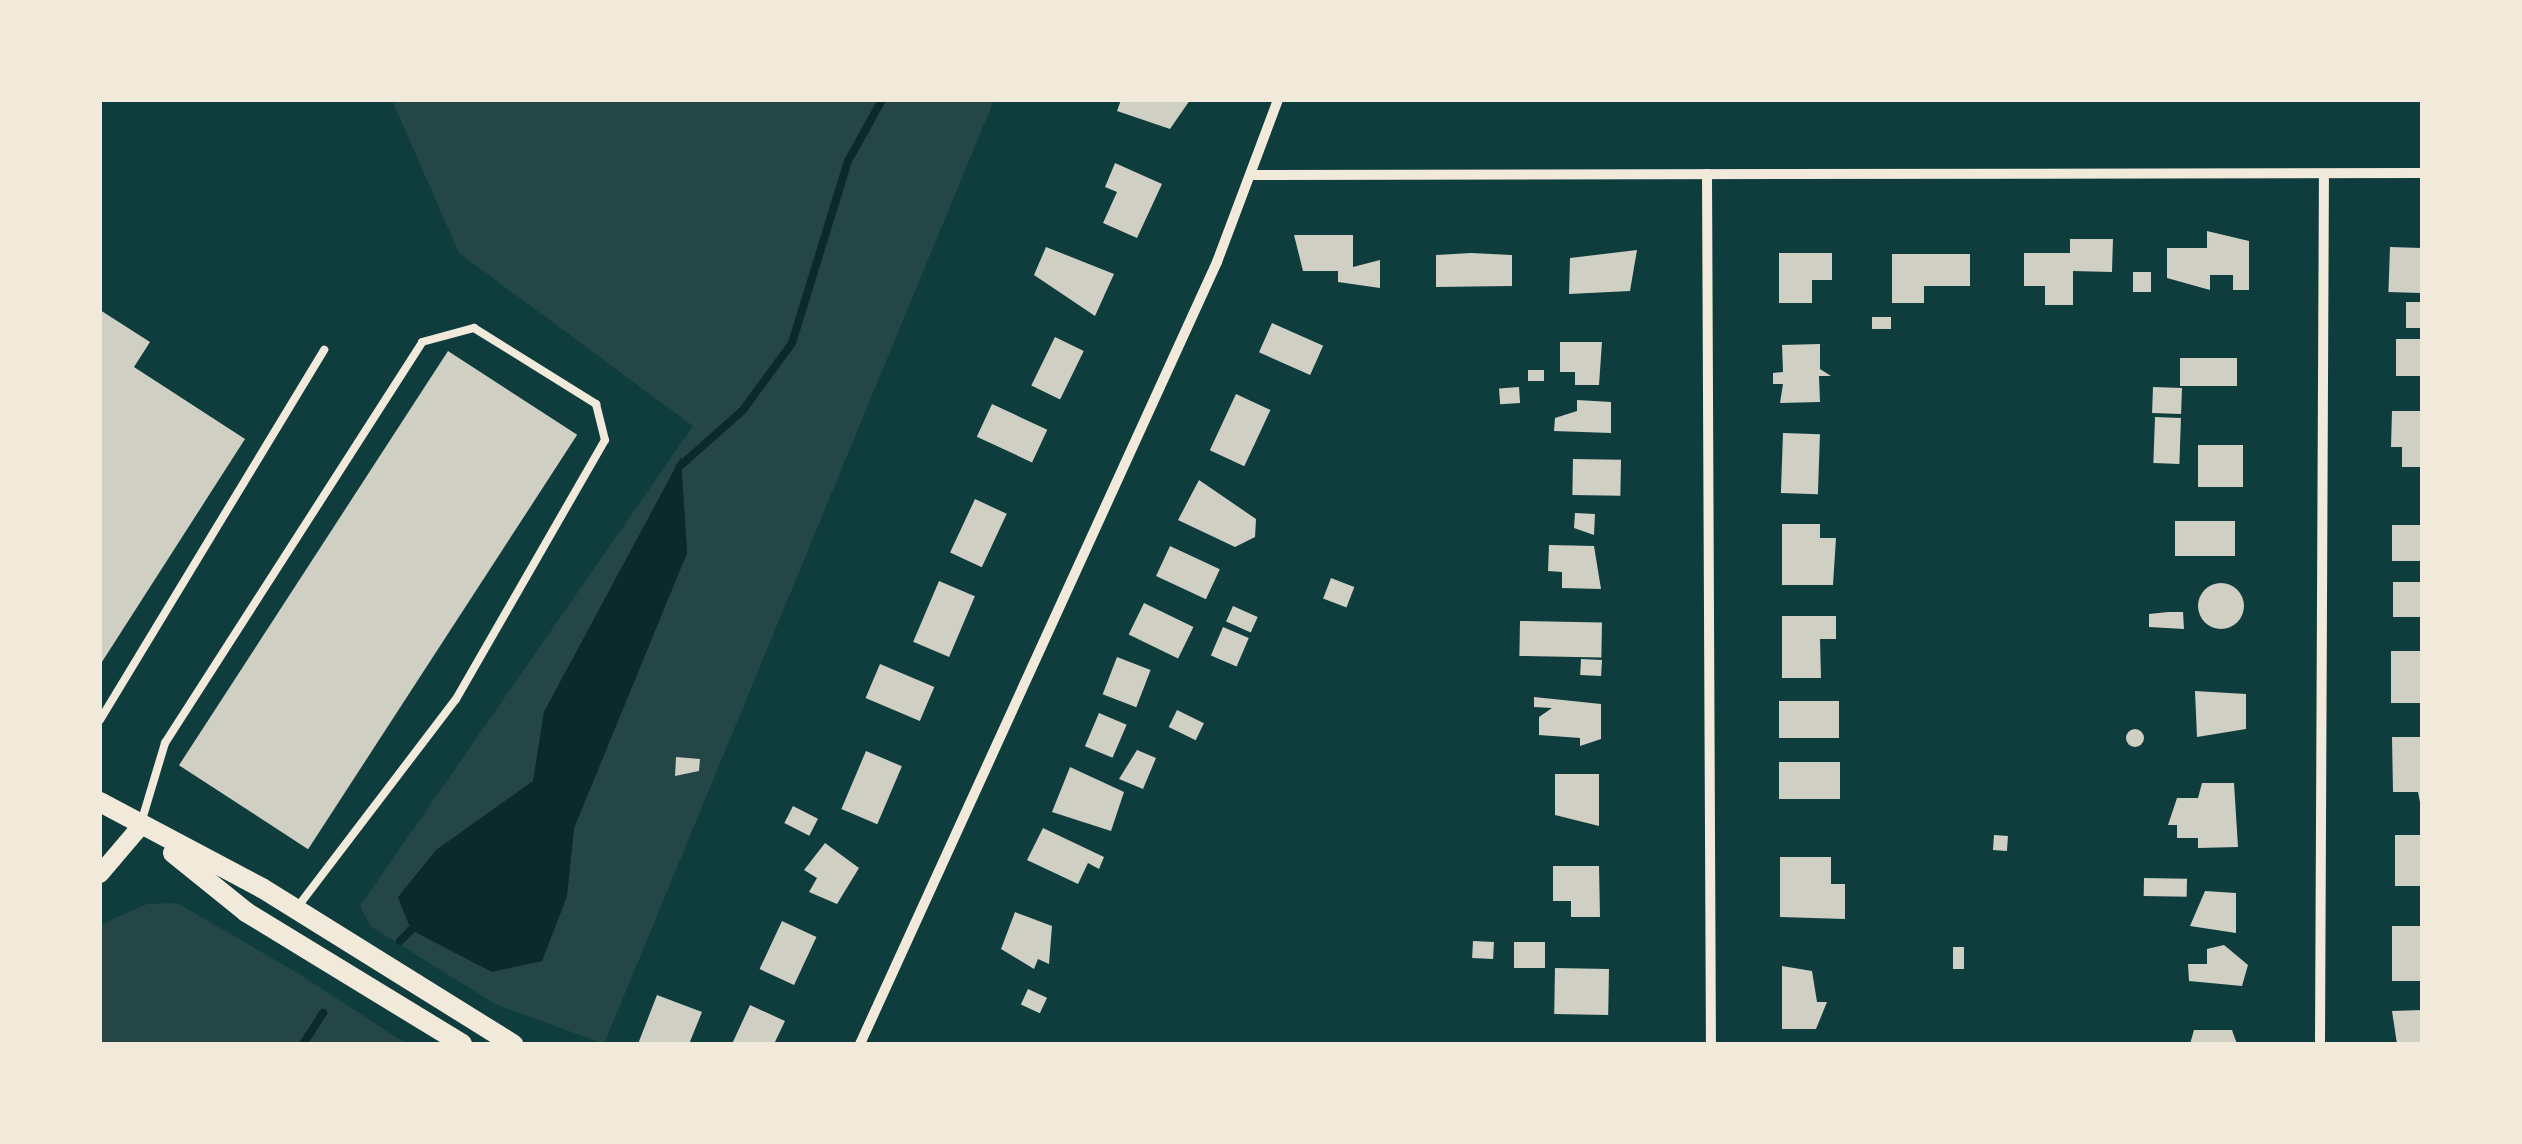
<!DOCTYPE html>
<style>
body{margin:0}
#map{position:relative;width:2522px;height:1144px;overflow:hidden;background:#0f3d3e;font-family:"Sofia Sans Condensed",sans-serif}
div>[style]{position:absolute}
.green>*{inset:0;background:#244646}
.water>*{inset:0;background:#0a2a2b}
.stream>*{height:8px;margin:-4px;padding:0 4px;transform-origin:4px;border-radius:4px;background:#0a2a2b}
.building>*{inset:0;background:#cfcfc3;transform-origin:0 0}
.round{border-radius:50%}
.service>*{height:8px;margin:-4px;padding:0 4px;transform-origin:4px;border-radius:4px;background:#f1e9da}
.minor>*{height:10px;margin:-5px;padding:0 5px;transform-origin:5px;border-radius:5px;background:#f1e9da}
.tertiary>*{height:18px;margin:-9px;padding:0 9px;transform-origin:9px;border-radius:9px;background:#f1e9da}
.secondary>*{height:20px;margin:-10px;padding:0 10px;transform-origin:10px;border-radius:10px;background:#f1e9da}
span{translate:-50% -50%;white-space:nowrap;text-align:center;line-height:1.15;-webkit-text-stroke:8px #f1e9da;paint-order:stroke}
.frame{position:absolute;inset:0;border:102px solid #f1e9da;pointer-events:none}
</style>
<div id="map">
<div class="green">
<i style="clip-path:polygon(evenodd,392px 100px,994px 100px,604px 1044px,495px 1004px,370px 926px,360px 906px,693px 426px,459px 253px,392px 100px,681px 459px,687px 553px,574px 828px,567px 896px,542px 961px,493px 811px,533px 782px,544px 712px,681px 459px)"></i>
<i style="clip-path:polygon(177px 903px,296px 972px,407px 1044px,100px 1044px,100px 925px,147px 904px)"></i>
</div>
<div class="water">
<i style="clip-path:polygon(681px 457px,687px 553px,574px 828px,567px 896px,542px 961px,492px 972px,411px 930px,398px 897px,436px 850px,533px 781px,544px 712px)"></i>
</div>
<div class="stream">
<i style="left:680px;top:466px;width:84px;rotate:-41.6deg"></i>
<i style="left:743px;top:410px;width:83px;rotate:-53.8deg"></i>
<i style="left:792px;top:343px;width:190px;rotate:-72.9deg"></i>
<i style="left:848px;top:161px;width:70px;rotate:-60.9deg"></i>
<i style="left:400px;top:941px;width:23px;rotate:-45deg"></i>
<i style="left:303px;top:1044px;width:37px;rotate:-57deg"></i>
</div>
<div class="building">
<i style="clip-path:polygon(1121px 100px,1190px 100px,1170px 129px,1117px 111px)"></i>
<i style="clip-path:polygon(1115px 163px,1162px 184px,1137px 238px,1103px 223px,1117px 192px,1105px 187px)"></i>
<i style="clip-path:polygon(2207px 231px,2249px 241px,2249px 290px,2233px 290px,2233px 275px,2210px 275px,2210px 290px,2167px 278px,2167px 248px,2207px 248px)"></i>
<i style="clip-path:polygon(1294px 235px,1353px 235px,1353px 267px,1380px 260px,1380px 288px,1338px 282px,1338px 271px,1303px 271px)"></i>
<i style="clip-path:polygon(2070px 239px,2113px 239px,2112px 272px,2073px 271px,2073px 305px,2045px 305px,2045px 286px,2024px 286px,2024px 253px,2070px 253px)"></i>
<i style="clip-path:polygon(1046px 247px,1114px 274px,1095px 316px,1034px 275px)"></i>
<i style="left:2390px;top:247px;width:32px;height:45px;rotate:2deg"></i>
<i style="clip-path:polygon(1637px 250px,1630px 291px,1569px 294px,1570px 258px)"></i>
<i style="clip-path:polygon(1471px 253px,1512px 255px,1512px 286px,1436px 287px,1436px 255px)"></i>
<i style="clip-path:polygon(1779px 253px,1832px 253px,1832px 280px,1812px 280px,1812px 303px,1779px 303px)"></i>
<i style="clip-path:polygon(1892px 254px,1970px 254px,1970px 286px,1924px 286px,1924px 303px,1892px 303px)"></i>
<i style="left:2133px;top:272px;width:18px;height:20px"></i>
<i style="left:2406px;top:302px;width:16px;height:26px"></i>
<i style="clip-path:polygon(100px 310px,150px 342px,134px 367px,245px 439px,100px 665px)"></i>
<i style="left:1872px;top:317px;width:19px;height:12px"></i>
<i style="left:1272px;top:323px;width:56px;height:32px;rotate:24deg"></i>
<i style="left:1055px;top:337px;width:32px;height:54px;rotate:26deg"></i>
<i style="left:2396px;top:339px;width:26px;height:37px"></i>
<i style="clip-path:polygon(1560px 342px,1602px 342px,1599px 385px,1575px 385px,1575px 372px,1560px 372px)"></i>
<i style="clip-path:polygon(1820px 344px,1820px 369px,1831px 376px,1819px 376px,1820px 402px,1780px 403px,1783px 384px,1773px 384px,1773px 373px,1783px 372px,1782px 345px)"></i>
<i style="left:448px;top:351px;width:154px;height:494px;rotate:33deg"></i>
<i style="left:2180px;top:358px;width:57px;height:28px"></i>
<i style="left:1528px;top:370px;width:16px;height:11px"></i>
<i style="left:1519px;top:387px;width:16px;height:20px;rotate:86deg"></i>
<i style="left:2153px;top:387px;width:29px;height:26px;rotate:2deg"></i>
<i style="left:1236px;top:394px;width:38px;height:62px;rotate:25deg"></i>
<i style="clip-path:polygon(1577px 400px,1611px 402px,1611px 433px,1554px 431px,1555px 418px,1577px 411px)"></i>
<i style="left:992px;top:404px;width:61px;height:36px;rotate:25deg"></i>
<i style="clip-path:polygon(2392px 411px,2422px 411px,2422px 467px,2402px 467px,2402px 447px,2391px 447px)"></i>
<i style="left:2155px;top:417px;width:26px;height:46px;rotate:2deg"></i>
<i style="left:1783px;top:433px;width:37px;height:60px;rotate:2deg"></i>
<i style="left:2198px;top:445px;width:45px;height:42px"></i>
<i style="left:1573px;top:459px;width:48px;height:36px;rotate:1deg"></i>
<i style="clip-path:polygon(1199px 480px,1256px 519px,1255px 537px,1235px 547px,1178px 520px)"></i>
<i style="left:975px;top:499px;width:35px;height:59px;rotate:25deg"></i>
<i style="clip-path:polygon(1575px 513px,1595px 514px,1594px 535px,1574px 528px)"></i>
<i style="left:2175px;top:521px;width:60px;height:35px"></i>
<i style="clip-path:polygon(1782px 524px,1820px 524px,1820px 538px,1836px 538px,1833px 585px,1782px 585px)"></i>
<i style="left:2392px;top:525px;width:30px;height:36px"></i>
<i style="clip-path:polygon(1549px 545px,1594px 546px,1601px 589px,1562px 588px,1562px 572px,1548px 571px)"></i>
<i style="left:1170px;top:546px;width:55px;height:33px;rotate:25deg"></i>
<i style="left:1331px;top:578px;width:25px;height:22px;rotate:21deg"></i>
<i style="left:939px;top:581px;width:39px;height:66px;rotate:23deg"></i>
<i style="left:2393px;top:582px;width:29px;height:35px"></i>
<i class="round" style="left:2198px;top:583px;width:46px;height:46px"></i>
<i style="left:1144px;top:603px;width:55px;height:35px;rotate:26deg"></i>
<i style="left:1233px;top:606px;width:27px;height:17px;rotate:24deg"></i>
<i style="clip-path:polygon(2168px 612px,2183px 612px,2184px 629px,2149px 627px,2149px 614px)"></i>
<i style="clip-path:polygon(1782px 616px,1836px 616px,1836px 639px,1820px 639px,1821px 678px,1782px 678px)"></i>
<i style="left:1520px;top:621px;width:82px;height:35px;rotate:1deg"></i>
<i style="left:1223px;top:627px;width:28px;height:31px;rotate:23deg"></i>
<i style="left:2391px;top:651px;width:31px;height:52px"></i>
<i style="left:1117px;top:657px;width:36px;height:40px;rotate:21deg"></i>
<i style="left:1581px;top:659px;width:21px;height:16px;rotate:3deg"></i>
<i style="left:880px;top:664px;width:59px;height:37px;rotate:23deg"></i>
<i style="clip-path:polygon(2195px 691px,2246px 694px,2246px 729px,2197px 737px)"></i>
<i style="clip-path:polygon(1534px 697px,1601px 704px,1601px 739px,1580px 746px,1580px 738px,1539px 735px,1539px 717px,1552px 708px,1534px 707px)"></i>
<i style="left:1779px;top:701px;width:60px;height:37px"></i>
<i style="left:1177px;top:710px;width:30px;height:19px;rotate:26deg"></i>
<i style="left:1099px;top:713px;width:30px;height:36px;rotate:23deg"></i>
<i class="round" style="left:2126px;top:729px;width:18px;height:18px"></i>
<i style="clip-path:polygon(2392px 737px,2422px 737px,2422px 813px,2418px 792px,2393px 792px)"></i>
<i style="clip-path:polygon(1137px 750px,1156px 758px,1143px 789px,1119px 779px)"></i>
<i style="left:866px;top:751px;width:39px;height:63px;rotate:23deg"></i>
<i style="clip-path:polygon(676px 757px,700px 759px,699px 771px,675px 776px)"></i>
<i style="left:1779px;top:762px;width:61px;height:37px"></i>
<i style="clip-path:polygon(1070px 767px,1124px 792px,1111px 831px,1052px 812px)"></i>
<i style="clip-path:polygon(1555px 774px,1599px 774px,1599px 826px,1555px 815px)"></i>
<i style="clip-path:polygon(2202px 783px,2234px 783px,2238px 847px,2198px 848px,2198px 838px,2177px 838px,2177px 825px,2168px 825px,2177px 798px,2198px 798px)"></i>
<i style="left:793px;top:806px;width:28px;height:19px;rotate:27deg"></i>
<i style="clip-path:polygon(1043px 828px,1104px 857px,1099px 869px,1088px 863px,1078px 884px,1027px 860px)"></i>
<i style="left:1994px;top:835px;width:14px;height:15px;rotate:4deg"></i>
<i style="left:2395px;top:835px;width:27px;height:51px"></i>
<i style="clip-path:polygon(825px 843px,859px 868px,837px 904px,809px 892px,817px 878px,804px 870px)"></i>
<i style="clip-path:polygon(1780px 857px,1831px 857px,1831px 884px,1845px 884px,1845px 919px,1780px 917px)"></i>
<i style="clip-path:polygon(1553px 866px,1599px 866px,1600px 917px,1571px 917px,1571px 901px,1553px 901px)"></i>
<i style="left:2144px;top:878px;width:43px;height:18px;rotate:1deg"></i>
<i style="clip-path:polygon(2205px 891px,2236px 893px,2236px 933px,2190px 926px)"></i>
<i style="clip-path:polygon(1015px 912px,1052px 926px,1049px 964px,1038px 959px,1034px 969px,1001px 949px)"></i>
<i style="left:782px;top:921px;width:38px;height:53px;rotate:25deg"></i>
<i style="left:2392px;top:926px;width:30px;height:55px"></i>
<i style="left:1473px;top:941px;width:21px;height:17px;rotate:3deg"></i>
<i style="left:1514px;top:942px;width:31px;height:26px"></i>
<i style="clip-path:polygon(2224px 945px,2248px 965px,2242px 986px,2189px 981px,2188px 964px,2207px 964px,2207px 949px)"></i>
<i style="left:1953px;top:947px;width:11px;height:22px"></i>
<i style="clip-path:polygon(1782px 966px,1812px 971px,1817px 1002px,1827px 1002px,1816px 1029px,1782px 1029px)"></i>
<i style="left:1555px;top:968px;width:54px;height:46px;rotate:1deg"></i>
<i style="left:1028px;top:989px;width:21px;height:17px;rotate:25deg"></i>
<i style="clip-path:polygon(657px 995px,702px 1012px,689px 1044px,638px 1044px)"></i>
<i style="clip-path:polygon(750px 1005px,785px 1021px,774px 1044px,732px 1044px)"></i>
<i style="clip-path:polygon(2422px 1010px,2422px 1044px,2397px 1044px,2392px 1011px)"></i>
<i style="clip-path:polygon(2194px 1030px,2232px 1030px,2237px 1044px,2190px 1044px)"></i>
</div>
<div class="service">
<i style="left:100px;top:720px;width:433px;rotate:-58.8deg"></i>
<i style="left:141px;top:823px;width:84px;rotate:-73.3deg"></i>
<i style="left:165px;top:743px;width:476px;rotate:-57.3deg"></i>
<i style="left:422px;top:342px;width:54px;rotate:-15.1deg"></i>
<i style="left:474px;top:328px;width:144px;rotate:31.9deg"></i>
<i style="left:596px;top:404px;width:37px;rotate:76deg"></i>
<i style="left:605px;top:440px;width:299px;rotate:119.9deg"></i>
<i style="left:456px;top:699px;width:264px;rotate:127.3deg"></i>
</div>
<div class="minor">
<i style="left:1707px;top:174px;width:870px;rotate:89.74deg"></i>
<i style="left:1254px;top:175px;width:1168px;rotate:-0.1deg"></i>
<i style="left:860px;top:1044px;width:860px;rotate:-65.46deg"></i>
<i style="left:1217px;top:262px;width:173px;rotate:-69.4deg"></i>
<i style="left:2320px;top:1044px;width:870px;rotate:-89.74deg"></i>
</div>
<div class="tertiary">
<i style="left:100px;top:874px;width:62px;rotate:-49.6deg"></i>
</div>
<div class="secondary">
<i style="left:100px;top:802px;width:183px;rotate:28deg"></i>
<i style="left:262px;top:888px;width:296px;rotate:31.9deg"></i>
<i style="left:173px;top:853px;width:94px;rotate:38.9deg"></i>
<i style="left:246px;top:912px;width:253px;rotate:31.4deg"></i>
</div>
<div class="frame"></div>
</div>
